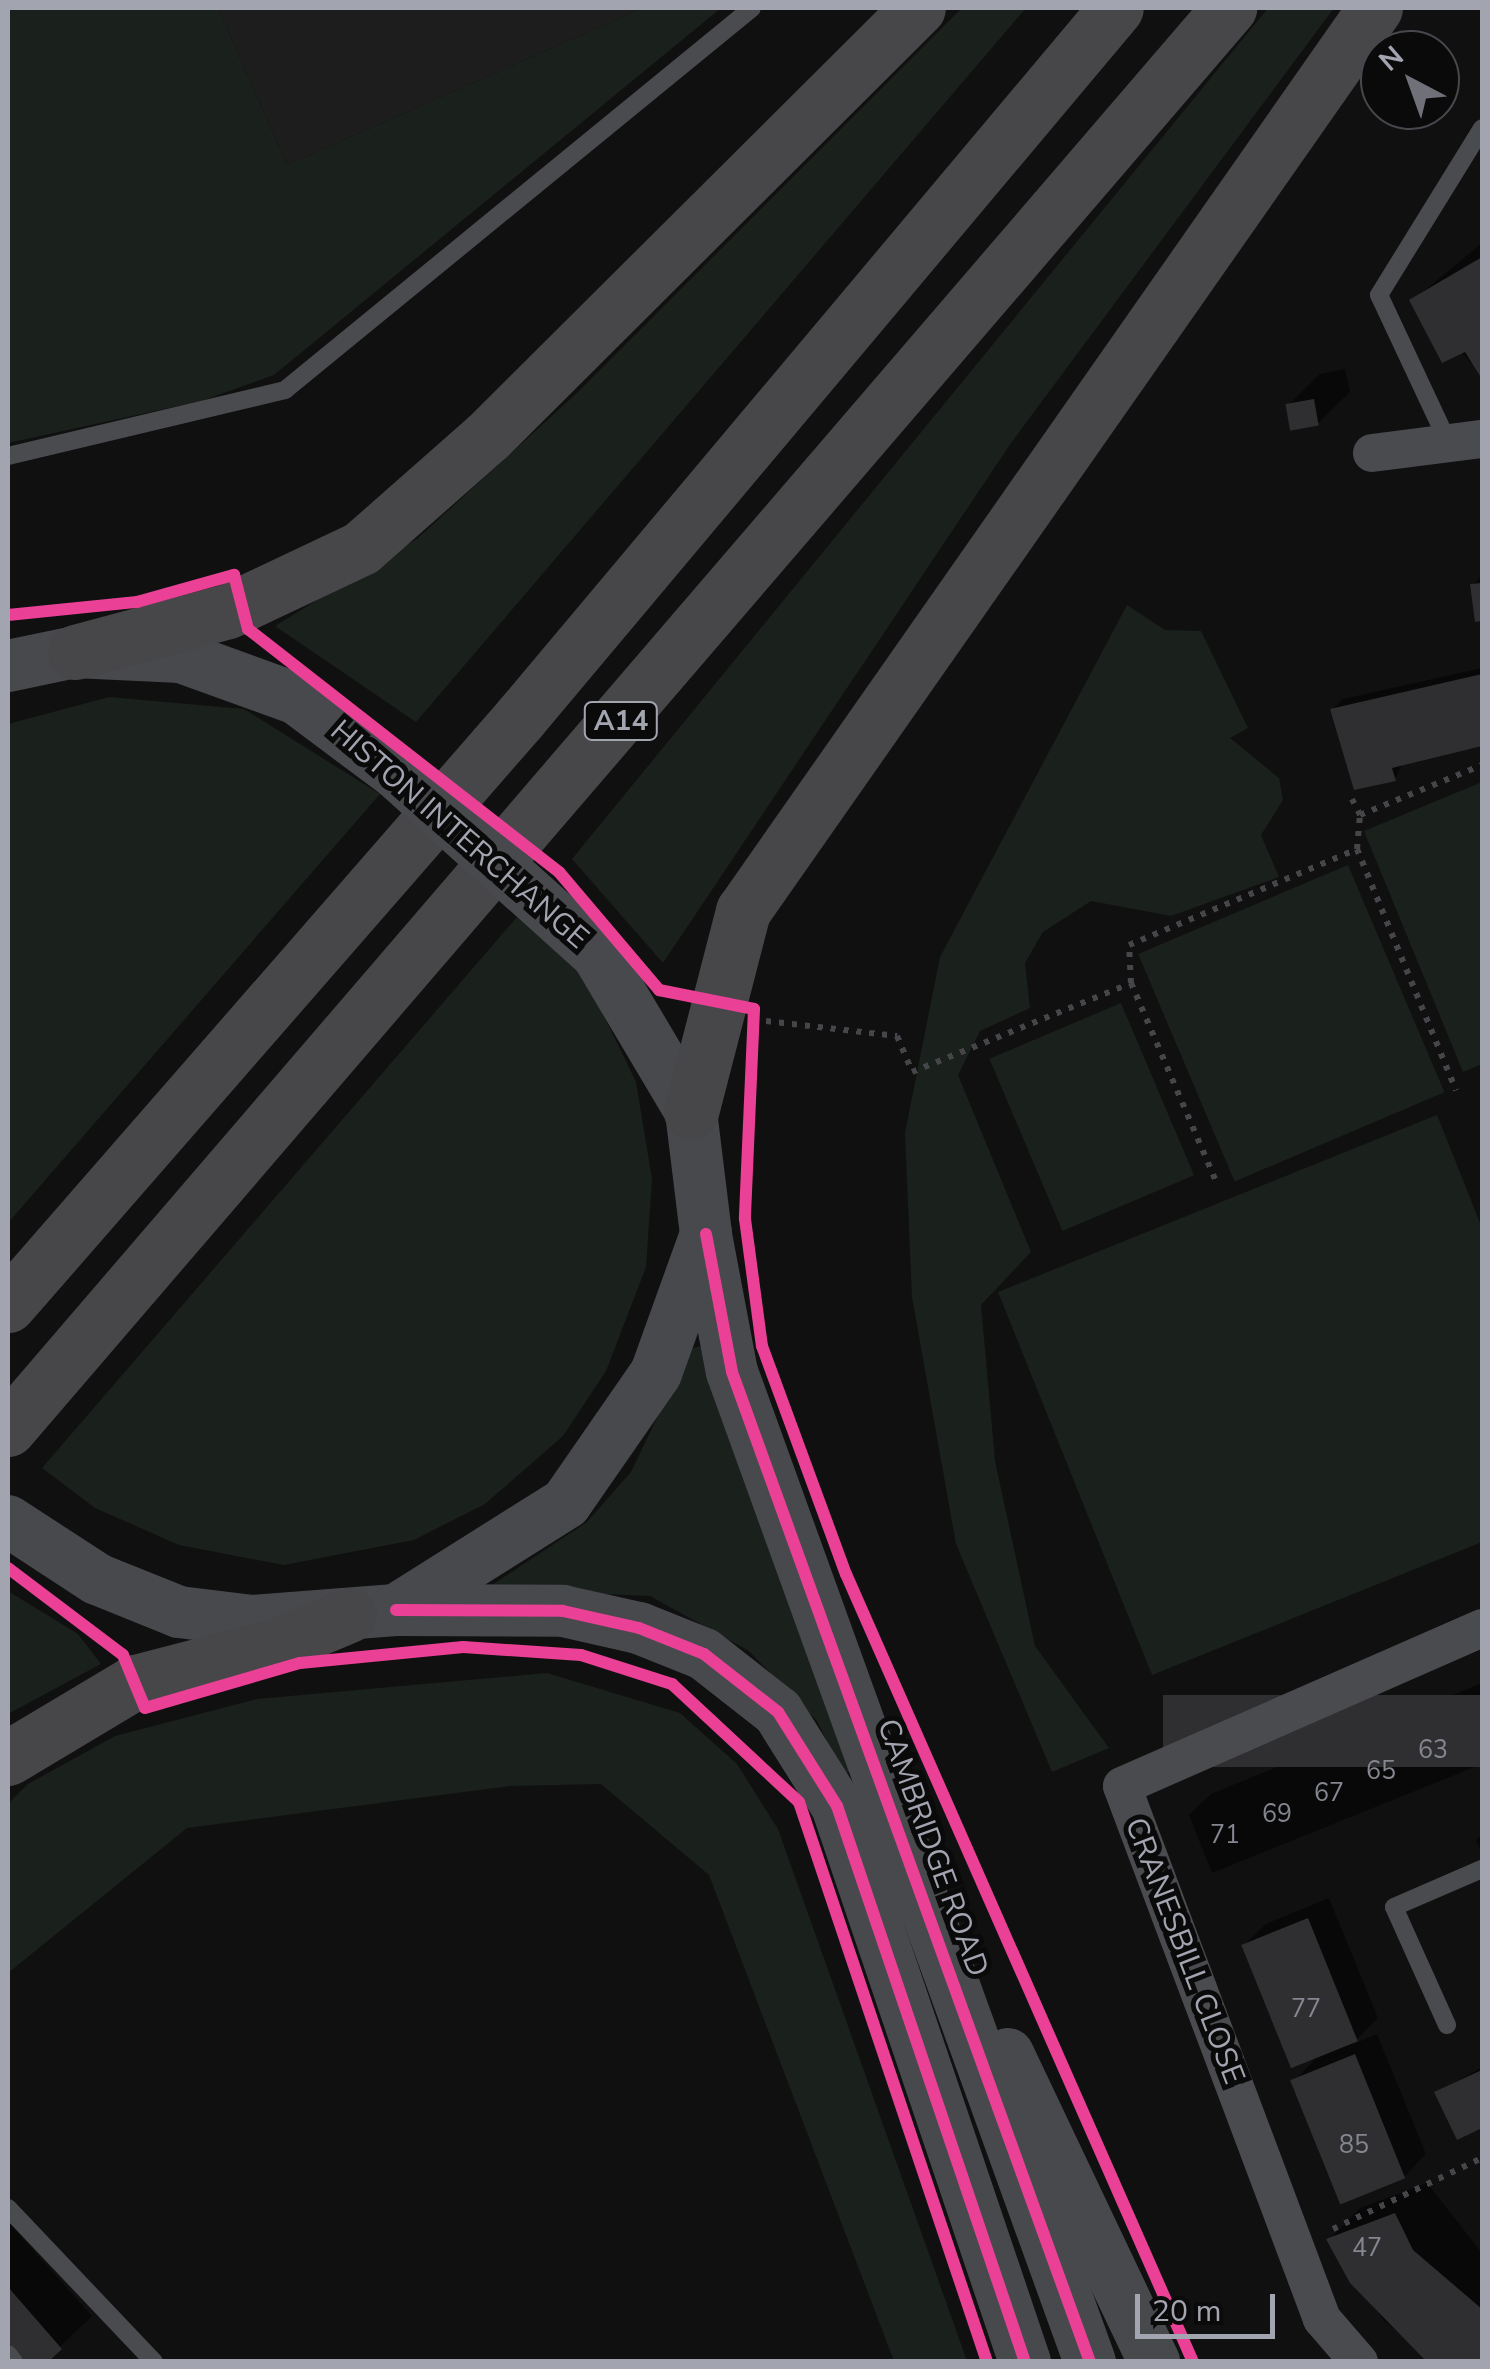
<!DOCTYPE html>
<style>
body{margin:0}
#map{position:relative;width:1490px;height:2369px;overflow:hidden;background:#101010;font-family:"Nunito Sans",sans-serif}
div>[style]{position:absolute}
.built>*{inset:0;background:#1d1d1e}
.green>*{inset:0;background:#1a201b;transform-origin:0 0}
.shadow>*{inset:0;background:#0007}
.building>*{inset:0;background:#2f2f31;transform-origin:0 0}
.path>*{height:6px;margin-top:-3px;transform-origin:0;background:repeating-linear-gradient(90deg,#46464a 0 5px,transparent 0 13px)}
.lane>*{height:18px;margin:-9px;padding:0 9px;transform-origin:9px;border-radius:9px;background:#4a4b4f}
.street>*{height:38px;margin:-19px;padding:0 19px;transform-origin:19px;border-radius:19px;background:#4a4b4f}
.secondary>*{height:52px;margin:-26px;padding:0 26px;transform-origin:26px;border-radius:26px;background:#48494d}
.highway>*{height:55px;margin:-27.5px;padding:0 27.5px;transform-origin:27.5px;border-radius:27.5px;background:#47474a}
.secondary-bridge>*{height:52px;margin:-26px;padding:0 26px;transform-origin:26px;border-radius:26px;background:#48494d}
.cycleway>*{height:12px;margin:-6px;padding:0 6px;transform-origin:6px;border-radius:6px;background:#ea4096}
span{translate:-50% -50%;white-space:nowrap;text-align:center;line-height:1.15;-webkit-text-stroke:10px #0b0a0b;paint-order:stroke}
.number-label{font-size:25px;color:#858790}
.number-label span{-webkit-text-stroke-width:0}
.shield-label span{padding:2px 8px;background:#0b0a0b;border:2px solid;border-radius:8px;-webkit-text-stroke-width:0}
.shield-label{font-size:28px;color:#a2a4b0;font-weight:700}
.street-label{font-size:30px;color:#a2a4b0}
.frame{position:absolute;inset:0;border:10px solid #a2a4b0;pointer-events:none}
.north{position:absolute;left:1360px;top:30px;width:100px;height:100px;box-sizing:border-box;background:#0b0a0b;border:2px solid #47484d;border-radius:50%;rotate:319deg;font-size:28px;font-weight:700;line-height:40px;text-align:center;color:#a2a4b0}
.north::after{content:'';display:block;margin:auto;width:35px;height:45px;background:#6f7078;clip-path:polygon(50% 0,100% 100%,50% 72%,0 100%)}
.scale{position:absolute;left:1135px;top:2294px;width:140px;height:45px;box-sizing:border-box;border:5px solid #a2a4b0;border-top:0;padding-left:12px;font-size:30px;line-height:35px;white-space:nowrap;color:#a2a4b0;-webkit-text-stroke:8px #0b0a0b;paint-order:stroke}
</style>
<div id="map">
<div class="built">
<i style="clip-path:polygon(218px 8px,643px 8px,287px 165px)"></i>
</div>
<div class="green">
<i style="clip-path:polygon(8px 8px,218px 8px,287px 165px,643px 8px,721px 8px,274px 375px,201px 401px,8px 443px)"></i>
<i style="clip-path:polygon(962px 8px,1026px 8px,416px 722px,275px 626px,418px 538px,578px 392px)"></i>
<i style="clip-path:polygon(1268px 8px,1334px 8px,1011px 443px,663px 963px,572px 859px)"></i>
<i style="clip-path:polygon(1127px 605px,1165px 630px,1201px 631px,1248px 728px,1230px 738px,1279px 778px,1283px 800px,1261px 835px,1279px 877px,1171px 916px,1091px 901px,1043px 932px,1025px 963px,1030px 1008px,980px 1031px,958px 1075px,1031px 1252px,981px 1305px,995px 1461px,1035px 1646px,1109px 1748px,1052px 1772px,956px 1544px,912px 1297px,905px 1133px,940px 957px)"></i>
<i style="clip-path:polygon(109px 697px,244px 709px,380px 794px,8px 1223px,8px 724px)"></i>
<i style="clip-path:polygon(1482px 782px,1482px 1064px,1463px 1072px,1364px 831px)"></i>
<i style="left:1348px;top:865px;width:247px;height:228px;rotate:67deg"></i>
<i style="clip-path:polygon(517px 917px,585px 977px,636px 1082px,652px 1179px,646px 1267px,606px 1371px,563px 1436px,485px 1504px,414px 1540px,284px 1565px,179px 1545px,95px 1508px,42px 1468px)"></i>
<i style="left:1121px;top:1003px;width:187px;height:143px;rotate:67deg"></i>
<i style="clip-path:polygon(1437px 1115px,1482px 1228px,1482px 1542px,1152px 1675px,998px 1292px)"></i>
<i style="clip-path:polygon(700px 1346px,852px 1771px,843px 1774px,817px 1721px,749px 1651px,650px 1596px,486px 1589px,587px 1522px,631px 1472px,690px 1349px)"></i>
<i style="clip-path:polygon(8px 1591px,78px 1634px,101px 1664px,8px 1714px)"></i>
<i style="clip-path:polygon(547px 1673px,680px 1713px,737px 1764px,778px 1829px,967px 2361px,894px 2361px,709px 1875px,601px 1784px,510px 1786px,187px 1828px,8px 1973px,8px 1804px,28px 1784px,115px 1736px,257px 1699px)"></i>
</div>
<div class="shadow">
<i style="clip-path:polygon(1482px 243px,1482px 374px,1412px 301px)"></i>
<i style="clip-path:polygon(1345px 369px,1350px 392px,1318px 423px,1288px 405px,1320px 374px)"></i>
<i style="clip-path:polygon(1482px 575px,1482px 618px,1477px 619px,1473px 585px)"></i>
<i style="clip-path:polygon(1482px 668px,1482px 744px,1403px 763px,1395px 779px,1333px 709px,1343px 699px)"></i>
<i style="clip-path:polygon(1482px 1683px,1482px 1764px,1212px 1873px,1189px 1815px,1211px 1794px)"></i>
<i style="clip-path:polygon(1482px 1833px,1482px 1854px,1476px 1840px)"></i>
<i style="clip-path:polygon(1329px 1898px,1378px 2018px,1351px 2045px,1377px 2034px,1426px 2154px,1405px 2176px,1293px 2082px,1320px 2054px,1244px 1945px,1266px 1924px)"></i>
<i style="clip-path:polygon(1482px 2067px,1482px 2125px,1458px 2136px,1437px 2093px)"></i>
<i style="clip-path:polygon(1427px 2183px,1482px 2253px,1482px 2362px,1436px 2362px,1384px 2321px,1329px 2240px,1360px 2208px)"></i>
<i style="clip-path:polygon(10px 2224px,92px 2316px,44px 2362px,8px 2362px,19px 2351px,8px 2338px)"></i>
</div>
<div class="building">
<i style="clip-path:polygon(1482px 257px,1482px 379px,1465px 352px,1442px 363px,1409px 300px)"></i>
<i style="left:1314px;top:399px;width:27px;height:29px;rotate:80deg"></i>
<i style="clip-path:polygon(1482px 583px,1482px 621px,1475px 622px,1470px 584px)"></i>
<i style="clip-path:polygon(1482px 674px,1482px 746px,1392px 768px,1396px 781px,1354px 790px,1330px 709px)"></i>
<i style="left:1482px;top:1695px;width:72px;height:319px;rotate:90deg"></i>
<i style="left:1308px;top:1918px;width:133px;height:72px;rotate:68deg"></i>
<i style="left:1355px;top:2054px;width:134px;height:70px;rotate:68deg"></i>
<i style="clip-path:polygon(1482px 2070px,1482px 2128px,1457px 2140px,1434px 2092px)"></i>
<i style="clip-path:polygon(1395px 2213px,1413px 2250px,1482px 2309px,1482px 2362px,1427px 2362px,1350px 2283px,1326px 2239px)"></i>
<i style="clip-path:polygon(8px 2287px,62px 2349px,48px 2362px,25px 2362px,8px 2342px)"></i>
</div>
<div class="path">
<i style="left:1352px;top:799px;width:18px;rotate:63deg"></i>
<i style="left:1357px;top:849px;width:261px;rotate:67.7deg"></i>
<i style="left:1131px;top:983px;width:215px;rotate:66.8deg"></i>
<i style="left:766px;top:1021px;width:132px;rotate:6.5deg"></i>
<i style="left:897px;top:1036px;width:39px;rotate:67deg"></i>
<i style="left:912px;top:1072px;width:236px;rotate:-22.1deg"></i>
<i style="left:1131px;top:983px;width:38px;rotate:-93deg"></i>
<i style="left:1129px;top:945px;width:247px;rotate:-22.8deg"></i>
<i style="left:1357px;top:849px;width:34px;rotate:-85deg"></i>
<i style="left:1360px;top:815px;width:132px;rotate:-22.3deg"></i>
<i style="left:1333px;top:2229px;width:165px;rotate:-25.5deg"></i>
</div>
<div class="lane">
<i style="left:1447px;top:440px;width:160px;rotate:-115.1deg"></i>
<i style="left:1379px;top:295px;width:196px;rotate:-58.3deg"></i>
<i style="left:8px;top:456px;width:285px;rotate:-13.4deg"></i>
<i style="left:285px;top:390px;width:603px;rotate:-39.28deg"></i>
<i style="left:1447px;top:2025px;width:129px;rotate:-114.2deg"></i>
<i style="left:1394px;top:1907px;width:96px;rotate:-23.4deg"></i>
<i style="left:8px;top:2208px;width:212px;rotate:46.5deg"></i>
<i style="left:8px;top:2354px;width:10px;rotate:53deg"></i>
</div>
<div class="street">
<i style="left:1372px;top:453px;width:111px;rotate:-7.3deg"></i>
<i style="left:1359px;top:2362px;width:57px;rotate:-130.7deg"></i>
<i style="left:1322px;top:2319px;width:569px;rotate:-110.57deg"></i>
<i style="left:1122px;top:1786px;width:393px;rotate:-23.7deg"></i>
</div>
<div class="secondary">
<i style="left:8px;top:666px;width:68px;rotate:-11.8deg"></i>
<i style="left:75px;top:652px;width:106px;rotate:2.7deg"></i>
<i style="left:181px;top:657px;width:123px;rotate:19.9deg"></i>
<i style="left:706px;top:1235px;width:139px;rotate:79.3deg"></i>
<i style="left:732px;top:1372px;width:1053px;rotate:70.12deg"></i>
<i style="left:8px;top:1521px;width:106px;rotate:33.1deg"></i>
<i style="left:97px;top:1579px;width:88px;rotate:21.9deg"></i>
<i style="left:179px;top:1612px;width:74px;rotate:7deg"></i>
<i style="left:252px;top:1621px;width:144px;rotate:-4.4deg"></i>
<i style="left:396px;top:1610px;width:201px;rotate:-32.2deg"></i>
<i style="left:566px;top:1503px;width:158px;rotate:-55.3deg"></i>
<i style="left:656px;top:1373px;width:148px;rotate:-70.2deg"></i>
<i style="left:706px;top:1234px;width:123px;rotate:-97deg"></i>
<i style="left:691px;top:1112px;width:184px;rotate:-120.7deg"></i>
<i style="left:397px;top:1610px;width:166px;rotate:0.3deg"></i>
<i style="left:563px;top:1611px;width:78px;rotate:12.6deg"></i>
<i style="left:639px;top:1628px;width:70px;rotate:21.8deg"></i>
<i style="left:704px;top:1654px;width:94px;rotate:38.1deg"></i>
<i style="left:778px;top:1712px;width:111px;rotate:57.9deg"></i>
<i style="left:837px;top:1806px;width:587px;rotate:71.32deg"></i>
<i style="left:1008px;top:2054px;width:341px;rotate:64.6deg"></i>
</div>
<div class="highway">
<i style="left:75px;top:652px;width:158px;rotate:-15deg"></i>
<i style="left:228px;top:611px;width:147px;rotate:-25.3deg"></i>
<i style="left:361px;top:548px;width:168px;rotate:-41.4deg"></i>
<i style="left:487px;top:437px;width:608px;rotate:-44.87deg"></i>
<i style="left:691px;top:1112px;width:208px;rotate:-75.5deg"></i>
<i style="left:743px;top:911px;width:1102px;rotate:-55.01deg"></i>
<i style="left:8px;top:1305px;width:778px;rotate:-48.91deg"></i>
<i style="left:519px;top:719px;width:928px;rotate:-49.98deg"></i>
<i style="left:8px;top:1429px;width:1874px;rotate:-49.33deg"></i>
<i style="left:8px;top:1758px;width:148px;rotate:-30.9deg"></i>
<i style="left:135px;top:1682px;width:148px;rotate:-14.5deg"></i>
<i style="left:278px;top:1645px;width:77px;rotate:-22.9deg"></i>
</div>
<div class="secondary-bridge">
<i style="left:297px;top:699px;width:124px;rotate:36.8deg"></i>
<i style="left:396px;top:773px;width:270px;rotate:42deg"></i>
</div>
<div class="cycleway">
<i style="left:8px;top:615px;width:130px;rotate:-5.8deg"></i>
<i style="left:137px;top:602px;width:101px;rotate:-15.6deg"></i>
<i style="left:234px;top:575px;width:56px;rotate:75.5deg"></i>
<i style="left:248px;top:629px;width:395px;rotate:38deg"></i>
<i style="left:559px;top:872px;width:155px;rotate:49.7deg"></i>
<i style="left:659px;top:990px;width:97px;rotate:11.3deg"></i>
<i style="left:754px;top:1009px;width:210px;rotate:92.5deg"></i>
<i style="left:745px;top:1219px;width:128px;rotate:82.4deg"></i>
<i style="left:762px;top:1346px;width:243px;rotate:69.8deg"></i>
<i style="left:846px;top:1574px;width:861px;rotate:66.23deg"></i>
<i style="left:706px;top:1234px;width:140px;rotate:79.3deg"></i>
<i style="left:732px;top:1372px;width:1053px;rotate:70.12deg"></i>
<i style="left:8px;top:1568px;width:144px;rotate:37.1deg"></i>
<i style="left:123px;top:1655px;width:57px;rotate:67.5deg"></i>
<i style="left:145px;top:1708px;width:161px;rotate:-16.2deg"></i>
<i style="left:300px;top:1663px;width:164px;rotate:-5.6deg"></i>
<i style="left:463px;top:1647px;width:118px;rotate:3.9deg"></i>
<i style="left:581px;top:1655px;width:96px;rotate:17.7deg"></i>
<i style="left:672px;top:1684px;width:173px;rotate:42.9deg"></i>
<i style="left:799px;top:1802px;width:591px;rotate:71.44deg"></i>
<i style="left:396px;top:1610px;width:167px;rotate:0.3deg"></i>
<i style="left:563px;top:1611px;width:78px;rotate:12.6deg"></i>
<i style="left:639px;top:1628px;width:70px;rotate:21.8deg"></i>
<i style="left:704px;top:1654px;width:94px;rotate:38.1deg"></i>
<i style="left:778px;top:1712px;width:111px;rotate:57.9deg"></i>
<i style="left:837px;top:1806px;width:587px;rotate:71.32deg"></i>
</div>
<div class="number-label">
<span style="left:1433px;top:1750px">63</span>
<span style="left:1381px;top:1771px">65</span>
<span style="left:1329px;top:1793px">67</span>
<span style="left:1277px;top:1814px">69</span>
<span style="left:1225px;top:1835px">71</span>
<span style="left:1306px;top:2009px">77</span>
<span style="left:1354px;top:2145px">85</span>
<span style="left:1367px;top:2248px">47</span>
</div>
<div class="shield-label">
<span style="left:621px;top:721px">A14</span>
</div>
<div class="street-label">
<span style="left:459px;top:835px;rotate:41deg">HISTON INTERCHANGE</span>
<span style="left:932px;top:1848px;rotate:70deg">CAMBRIDGE ROAD</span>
<span style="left:1184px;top:1951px;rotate:69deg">CRANESBILL CLOSE</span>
</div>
<div class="frame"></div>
<div class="north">N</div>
<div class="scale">20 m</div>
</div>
